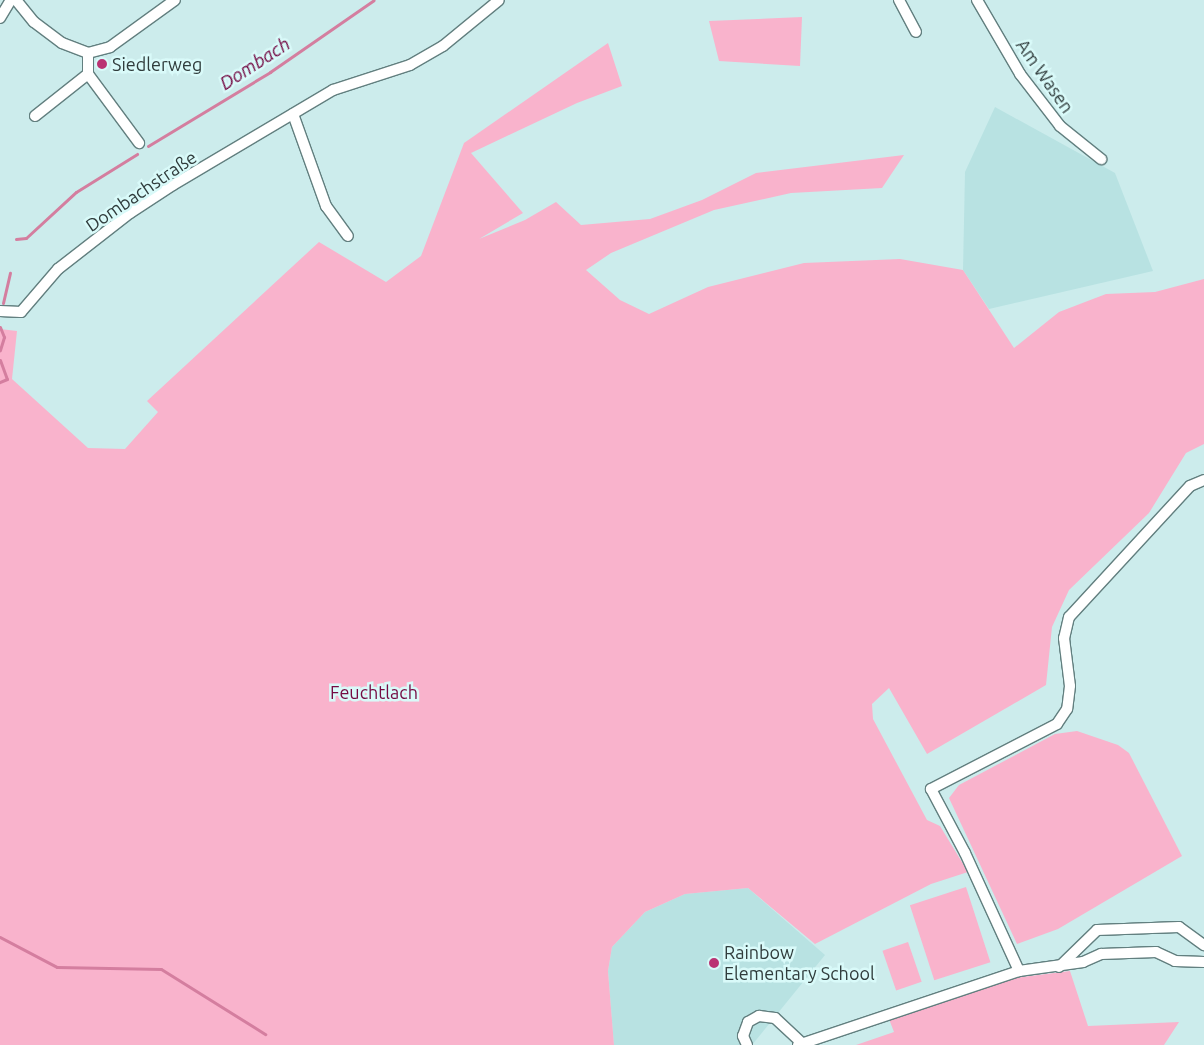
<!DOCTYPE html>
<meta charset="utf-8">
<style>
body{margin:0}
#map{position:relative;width:1204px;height:1045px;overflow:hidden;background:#ccecec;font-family:Ubuntu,sans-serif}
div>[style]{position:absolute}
.built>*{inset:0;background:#b8e2e2}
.green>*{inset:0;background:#f9b3cc;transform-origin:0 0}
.stream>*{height:3px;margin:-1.5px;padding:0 1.5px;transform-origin:1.5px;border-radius:1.5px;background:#d47e9f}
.roads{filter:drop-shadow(1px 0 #627f7f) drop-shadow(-1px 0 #627f7f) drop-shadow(0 1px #627f7f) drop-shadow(0 -1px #627f7f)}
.minor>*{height:10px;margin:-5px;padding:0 5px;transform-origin:5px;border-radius:5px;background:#fff}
.dots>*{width:14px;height:14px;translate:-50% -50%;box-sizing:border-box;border:2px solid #d9faf9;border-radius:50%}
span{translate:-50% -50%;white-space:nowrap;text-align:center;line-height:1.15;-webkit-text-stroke:5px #d9faf9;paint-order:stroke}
.poi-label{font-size:18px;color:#303c3c}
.left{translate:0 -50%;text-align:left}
.street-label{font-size:18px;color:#303c3c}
.park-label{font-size:18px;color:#750b43}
.water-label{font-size:19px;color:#720741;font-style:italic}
</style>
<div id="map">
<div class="built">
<i style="clip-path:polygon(995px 107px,1115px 173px,1153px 271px,989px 309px,963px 270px,965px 172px)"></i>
<i style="clip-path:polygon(748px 888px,825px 955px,752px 1045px,614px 1045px,608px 971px,612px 947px,645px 912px,685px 894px)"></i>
</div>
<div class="green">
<i style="clip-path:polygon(802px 17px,800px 66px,719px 61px,709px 21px)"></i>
<i style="clip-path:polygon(608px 43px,622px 86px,577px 103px,471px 153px,523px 213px,479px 239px,525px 220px,556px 202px,581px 225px,650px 219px,702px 200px,756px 173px,904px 155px,882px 188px,791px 193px,714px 210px,611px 253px,586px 270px,620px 300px,649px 314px,708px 287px,804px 263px,900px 259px,963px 270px,1014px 348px,1059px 312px,1106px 294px,1155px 292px,1204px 279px,1204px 444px,1186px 453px,1149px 513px,1069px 590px,1052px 627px,1046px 685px,927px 754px,889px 688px,872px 704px,873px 719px,927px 820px,940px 826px,968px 872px,931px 884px,815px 944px,748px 888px,685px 894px,645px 912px,612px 947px,608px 971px,614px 1045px,0 1045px,0 329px,17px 331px,12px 379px,88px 448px,125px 449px,158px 412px,147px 401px,319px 242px,386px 282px,421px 256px,464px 143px)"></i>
<i style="clip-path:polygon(1077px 731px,1118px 745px,1129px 753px,1182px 856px,1058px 929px,1017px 944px,949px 798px,959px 785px,1055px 734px)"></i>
<i style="left:966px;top:887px;width:79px;height:59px;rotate:72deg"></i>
<i style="left:908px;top:942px;width:42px;height:27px;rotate:71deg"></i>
<i style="clip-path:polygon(1070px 971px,1088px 1026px,1179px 1022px,1164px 1045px,856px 1045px,894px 1032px,889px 1019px,1015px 978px)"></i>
</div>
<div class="stream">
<i style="left:148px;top:146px;width:143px;rotate:-31.2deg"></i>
<i style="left:270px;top:72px;width:126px;rotate:-34.7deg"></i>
<i style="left:16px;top:239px;width:10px;rotate:-6deg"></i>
<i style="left:26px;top:238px;width:68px;rotate:-42.6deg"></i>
<i style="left:76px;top:192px;width:72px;rotate:-31.9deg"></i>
<i style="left:3px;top:303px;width:31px;rotate:-77deg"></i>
<i style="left:0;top:327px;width:11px;rotate:68deg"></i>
<i style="left:4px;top:337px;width:14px;rotate:107deg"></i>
<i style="left:0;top:360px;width:20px;rotate:70deg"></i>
<i style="left:7px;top:379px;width:8px;rotate:157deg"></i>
<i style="left:0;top:937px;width:64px;rotate:27.8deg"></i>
<i style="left:57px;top:967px;width:104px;rotate:1.1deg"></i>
<i style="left:161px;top:969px;width:123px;rotate:32deg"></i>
</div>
<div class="roads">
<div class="minor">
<i style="left:16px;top:0;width:28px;rotate:51deg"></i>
<i style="left:34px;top:22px;width:35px;rotate:37deg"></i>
<i style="left:62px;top:43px;width:28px;rotate:21deg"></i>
<i style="left:88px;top:53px;width:23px;rotate:-15deg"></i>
<i style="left:110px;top:47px;width:80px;rotate:-35.9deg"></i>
<i style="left:899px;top:0;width:36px;rotate:62deg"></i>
<i style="left:977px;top:0;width:86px;rotate:59.8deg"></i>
<i style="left:1020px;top:74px;width:66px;rotate:52.4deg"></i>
<i style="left:1060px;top:126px;width:53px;rotate:38.8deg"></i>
<i style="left:0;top:18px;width:21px;rotate:-59deg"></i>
<i style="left:88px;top:74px;width:86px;rotate:53.5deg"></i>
<i style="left:293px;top:114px;width:98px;rotate:70.3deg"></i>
<i style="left:326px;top:206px;width:37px;rotate:54deg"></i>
<i style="left:35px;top:116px;width:68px;rotate:-38.4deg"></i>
<i style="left:88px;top:74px;width:21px;rotate:-90deg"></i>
<i style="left:0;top:311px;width:21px;rotate:3deg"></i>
<i style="left:21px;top:312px;width:57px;rotate:-49.3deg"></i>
<i style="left:58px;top:269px;width:91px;rotate:-37.9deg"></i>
<i style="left:130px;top:213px;width:51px;rotate:-33.1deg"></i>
<i style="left:173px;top:185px;width:186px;rotate:-30.7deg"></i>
<i style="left:333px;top:90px;width:81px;rotate:-18deg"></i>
<i style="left:410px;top:65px;width:38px;rotate:-30deg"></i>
<i style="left:443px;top:46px;width:72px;rotate:-39.4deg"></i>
<i style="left:1204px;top:480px;width:15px;rotate:157deg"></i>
<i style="left:1190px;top:486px;width:178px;rotate:132.7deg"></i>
<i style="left:1069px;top:617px;width:22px;rotate:103deg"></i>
<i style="left:1064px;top:638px;width:48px;rotate:82.9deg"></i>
<i style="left:1070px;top:686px;width:23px;rotate:97deg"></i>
<i style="left:1067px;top:709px;width:18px;rotate:124deg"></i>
<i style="left:1057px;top:724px;width:142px;rotate:152.7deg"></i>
<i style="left:931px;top:789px;width:72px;rotate:62deg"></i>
<i style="left:965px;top:853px;width:130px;rotate:65.4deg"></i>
<i style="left:1019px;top:971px;width:65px;rotate:-8deg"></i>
<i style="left:1083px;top:962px;width:20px;rotate:-24deg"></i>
<i style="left:1101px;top:954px;width:55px;rotate:-2.1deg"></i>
<i style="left:1156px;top:952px;width:21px;rotate:25deg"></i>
<i style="left:1175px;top:961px;width:29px;rotate:2deg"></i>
<i style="left:1059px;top:967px;width:53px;rotate:-44.2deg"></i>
<i style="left:1097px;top:930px;width:82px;rotate:-2.1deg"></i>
<i style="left:1179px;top:927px;width:31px;rotate:36deg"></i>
<i style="left:747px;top:1045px;width:10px;rotate:-114deg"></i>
<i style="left:743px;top:1036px;width:15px;rotate:-70deg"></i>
<i style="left:748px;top:1022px;width:13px;rotate:-29deg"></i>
<i style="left:759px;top:1016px;width:16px;rotate:7deg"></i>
<i style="left:775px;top:1018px;width:38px;rotate:43deg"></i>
<i style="left:798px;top:1045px;width:233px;rotate:-18.5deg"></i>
</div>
</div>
<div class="dots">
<i style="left:102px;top:64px;background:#ba3373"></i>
<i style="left:714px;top:963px;background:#ba3373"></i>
</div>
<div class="poi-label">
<span class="left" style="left:112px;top:64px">Siedlerweg</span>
<span class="left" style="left:724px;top:963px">Rainbow<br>Elementary School</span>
</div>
<div class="street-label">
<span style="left:1045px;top:76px;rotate:55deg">Am Wasen</span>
<span style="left:141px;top:191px;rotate:-34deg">Dombachstraße</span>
</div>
<div class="park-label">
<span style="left:374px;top:692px">Feuchtlach</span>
</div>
<div class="water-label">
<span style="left:255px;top:64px;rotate:-33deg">Dombach</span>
</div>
</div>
